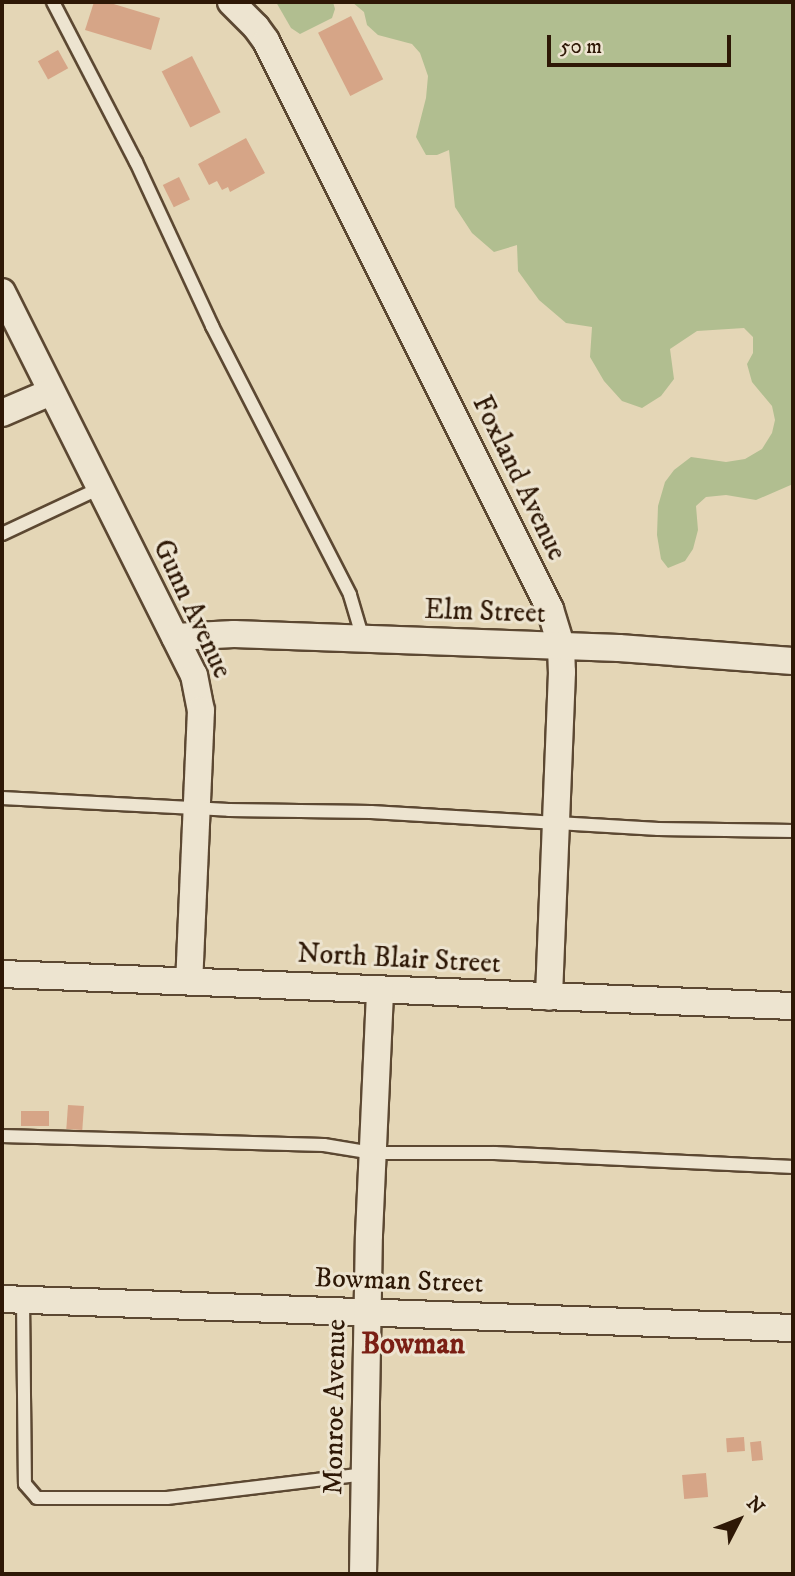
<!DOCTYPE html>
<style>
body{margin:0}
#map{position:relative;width:795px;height:1576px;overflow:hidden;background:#e4d6b6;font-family:"IM FELL DW Pica",serif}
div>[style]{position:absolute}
.green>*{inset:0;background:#b1be90}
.building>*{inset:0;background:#d6a587;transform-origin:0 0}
.roads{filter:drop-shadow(2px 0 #5c4832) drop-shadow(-2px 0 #5c4832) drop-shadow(0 2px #5c4832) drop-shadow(0 -2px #5c4832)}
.lane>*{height:12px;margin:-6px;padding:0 6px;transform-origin:6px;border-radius:6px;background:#ede4d0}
.street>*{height:26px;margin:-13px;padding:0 13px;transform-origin:13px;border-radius:13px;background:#ede4d0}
span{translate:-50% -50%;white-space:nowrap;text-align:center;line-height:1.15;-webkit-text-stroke:6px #ede4d0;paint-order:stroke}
.street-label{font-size:28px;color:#2e1806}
.neighbourhood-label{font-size:30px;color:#7a1f14;font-weight:700}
.frame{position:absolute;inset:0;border:4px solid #2e1806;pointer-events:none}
.north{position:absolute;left:704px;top:1485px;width:70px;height:70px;-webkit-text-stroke:5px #ede4d0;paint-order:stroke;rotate:48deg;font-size:19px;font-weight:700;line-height:28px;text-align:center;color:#2e1806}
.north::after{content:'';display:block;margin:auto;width:24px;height:32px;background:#2e1806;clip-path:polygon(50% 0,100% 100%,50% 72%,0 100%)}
.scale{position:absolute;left:547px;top:35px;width:184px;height:32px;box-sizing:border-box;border:4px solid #2e1806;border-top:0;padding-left:9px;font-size:21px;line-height:24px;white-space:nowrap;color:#2e1806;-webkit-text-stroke:5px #ede4d0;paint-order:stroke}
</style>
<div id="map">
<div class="green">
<i style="clip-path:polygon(276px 2px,333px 2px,335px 9px,332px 18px,300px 34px,291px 28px)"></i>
<i style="clip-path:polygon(352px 2px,793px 2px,793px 484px,756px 500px,726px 495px,706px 497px,696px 506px,698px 530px,693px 549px,685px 561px,668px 568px,661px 559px,657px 535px,658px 506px,665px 482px,674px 470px,691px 457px,726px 462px,745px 459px,762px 449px,772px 433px,775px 420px,772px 406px,752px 382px,747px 364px,753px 353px,753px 337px,744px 328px,697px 331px,670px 349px,674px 379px,661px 396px,642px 408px,622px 401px,604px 381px,590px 357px,592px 327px,566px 323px,539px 300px,518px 271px,517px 245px,494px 252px,472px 233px,455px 207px,449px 150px,437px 155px,426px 155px,416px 137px,426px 98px,428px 76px,420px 53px,412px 44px,378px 35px,367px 25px,364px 12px)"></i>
</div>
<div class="building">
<i style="clip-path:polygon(94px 2px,107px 2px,160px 18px,151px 50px,85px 30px)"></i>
<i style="left:351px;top:16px;width:71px;height:37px;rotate:63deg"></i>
<i style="left:58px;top:50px;width:21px;height:23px;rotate:61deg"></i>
<i style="left:192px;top:56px;width:63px;height:34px;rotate:63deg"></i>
<i style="clip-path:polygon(246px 138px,265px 173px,230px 192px,228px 187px,222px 190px,217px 181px,209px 185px,198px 164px)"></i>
<i style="left:179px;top:177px;width:25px;height:18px;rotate:64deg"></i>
<i style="left:68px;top:1105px;width:16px;height:24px;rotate:4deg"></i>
<i style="left:21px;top:1111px;width:28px;height:15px"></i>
<i style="left:744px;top:1437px;width:14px;height:18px;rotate:86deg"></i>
<i style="left:761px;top:1441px;width:19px;height:11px;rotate:84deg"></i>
<i style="left:706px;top:1473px;width:24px;height:24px;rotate:85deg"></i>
</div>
<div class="roads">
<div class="lane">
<i style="left:53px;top:2px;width:180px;rotate:62.6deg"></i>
<i style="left:136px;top:162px;width:181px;rotate:65.1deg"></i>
<i style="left:212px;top:326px;width:302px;rotate:62.8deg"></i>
<i style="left:350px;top:595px;width:46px;rotate:73.5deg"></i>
<i style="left:2px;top:534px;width:108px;rotate:-25.1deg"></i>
<i style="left:2px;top:798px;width:227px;rotate:3deg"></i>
<i style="left:229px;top:810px;width:142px;rotate:0.8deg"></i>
<i style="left:371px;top:812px;width:288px;rotate:3.4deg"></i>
<i style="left:658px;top:829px;width:135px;rotate:0.8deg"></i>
<i style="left:2px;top:1136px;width:322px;rotate:1.6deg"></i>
<i style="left:324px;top:1145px;width:50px;rotate:9.3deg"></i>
<i style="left:373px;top:1153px;width:122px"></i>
<i style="left:495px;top:1153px;width:298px;rotate:2.7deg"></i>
<i style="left:23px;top:1299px;width:185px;rotate:89.4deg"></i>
<i style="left:25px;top:1484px;width:18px;rotate:49deg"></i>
<i style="left:37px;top:1498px;width:130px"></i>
<i style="left:167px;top:1498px;width:200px;rotate:-6.9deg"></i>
</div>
<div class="street">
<i style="left:231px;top:2px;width:35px;rotate:45deg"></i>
<i style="left:256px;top:27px;width:17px;rotate:54deg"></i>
<i style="left:266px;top:41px;width:635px;rotate:63.43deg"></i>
<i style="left:550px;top:609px;width:39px;rotate:73deg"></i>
<i style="left:561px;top:646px;width:26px;rotate:88deg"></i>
<i style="left:562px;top:672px;width:325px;rotate:92.3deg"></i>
<i style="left:2px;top:292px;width:428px;rotate:63.4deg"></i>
<i style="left:194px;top:675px;width:36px;rotate:79deg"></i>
<i style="left:201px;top:710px;width:271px;rotate:92.5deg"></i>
<i style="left:2px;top:413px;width:53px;rotate:-23.2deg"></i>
<i style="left:175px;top:637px;width:59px;rotate:-2.9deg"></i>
<i style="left:234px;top:634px;width:385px;rotate:2.1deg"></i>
<i style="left:619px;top:648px;width:174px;rotate:4.3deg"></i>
<i style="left:2px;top:974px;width:792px;rotate:2.32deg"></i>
<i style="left:2px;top:1299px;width:792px;rotate:2.1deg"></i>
<i style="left:363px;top:1574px;width:339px;rotate:-89deg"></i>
<i style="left:369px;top:1235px;width:246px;rotate:-87.4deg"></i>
</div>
</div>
<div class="street-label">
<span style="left:519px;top:478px;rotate:64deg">Foxland Avenue</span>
<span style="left:192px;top:609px;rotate:65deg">Gunn Avenue</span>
<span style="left:485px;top:612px;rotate:2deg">Elm Street</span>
<span style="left:399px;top:959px;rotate:3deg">North Blair Street</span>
<span style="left:399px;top:1281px;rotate:2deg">Bowman Street</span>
<span style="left:335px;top:1407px;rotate:-89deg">Monroe Avenue</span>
</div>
<div class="neighbourhood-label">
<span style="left:413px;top:1345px">Bowman</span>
</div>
<div class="frame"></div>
<div class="north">N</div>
<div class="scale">50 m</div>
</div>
